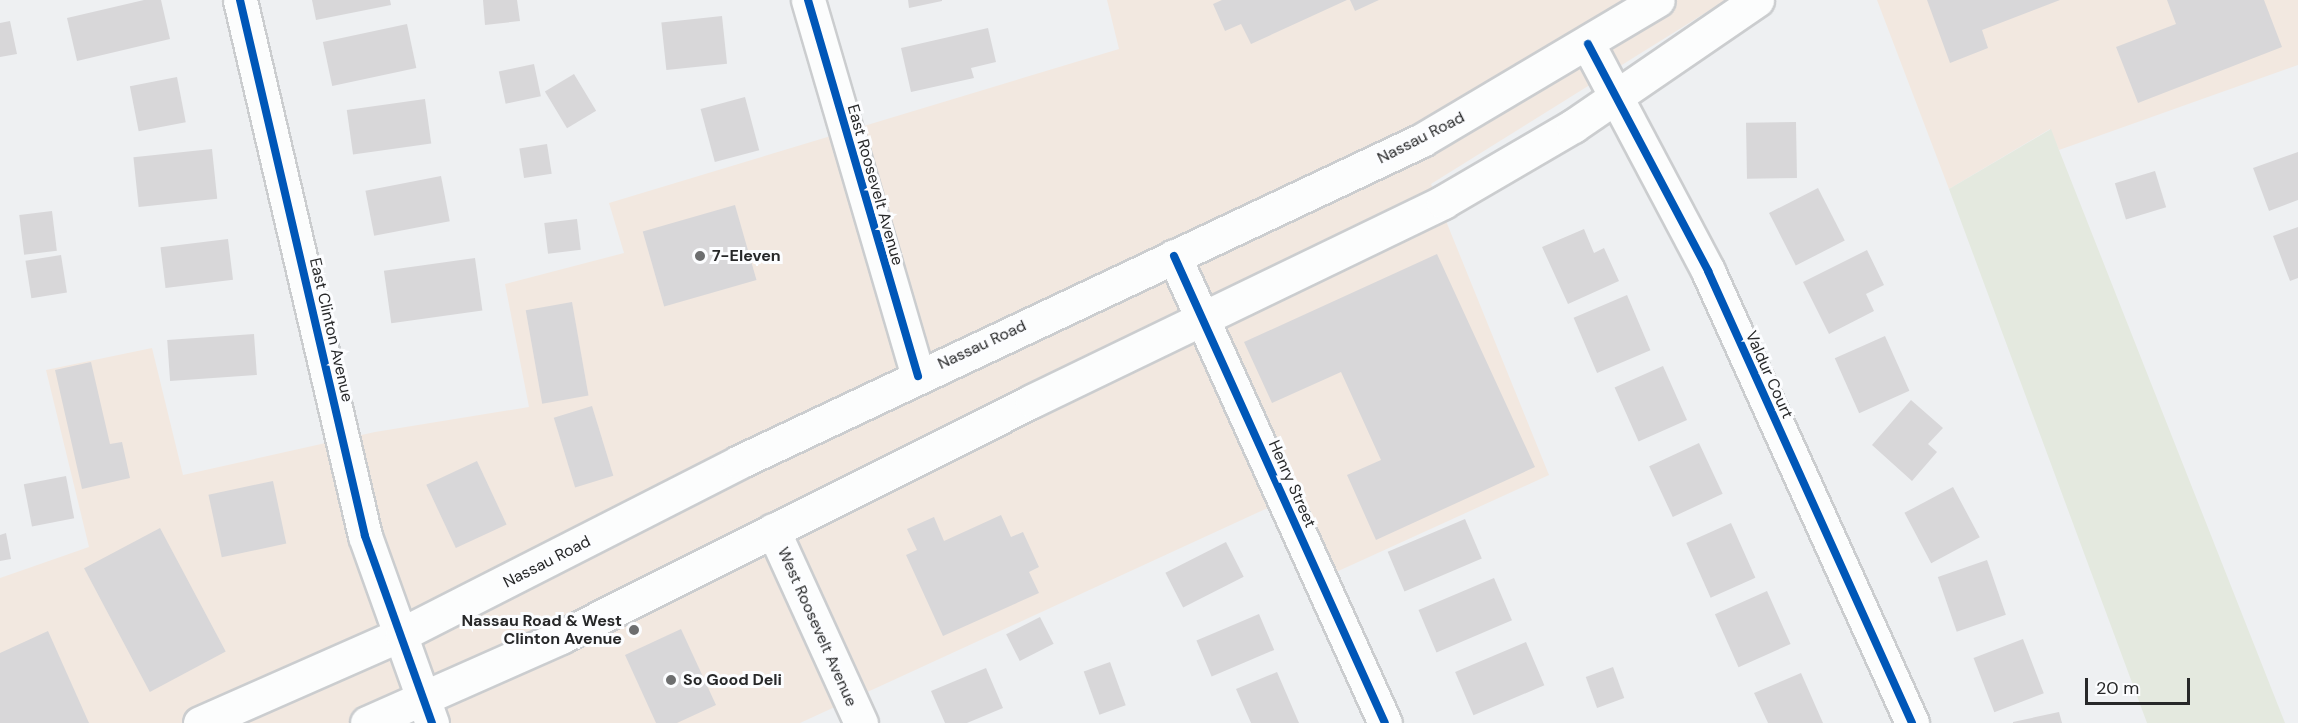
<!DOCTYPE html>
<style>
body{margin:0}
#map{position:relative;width:2298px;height:723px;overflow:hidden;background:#eef0f2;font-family:"DM Sans",sans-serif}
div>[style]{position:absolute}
.commercial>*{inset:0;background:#f2e8e0}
.green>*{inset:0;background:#e4e9df}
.building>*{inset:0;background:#d8d7d9;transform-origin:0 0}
.roads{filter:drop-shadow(2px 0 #cbcdcf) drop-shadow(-2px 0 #cbcdcf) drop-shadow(0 2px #cbcdcf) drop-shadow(0 -2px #cbcdcf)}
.minor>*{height:33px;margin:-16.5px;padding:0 16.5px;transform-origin:16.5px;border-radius:16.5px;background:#fcfdfd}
.primary>*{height:33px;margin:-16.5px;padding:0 16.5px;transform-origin:16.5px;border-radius:16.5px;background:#fcfdfd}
.cycleway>*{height:8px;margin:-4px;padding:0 4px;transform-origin:4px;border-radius:4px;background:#0057b8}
.dots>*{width:16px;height:16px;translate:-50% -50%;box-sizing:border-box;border:3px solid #fcfdff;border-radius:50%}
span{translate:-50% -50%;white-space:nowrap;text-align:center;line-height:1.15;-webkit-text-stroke:6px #fcfdff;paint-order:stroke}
.street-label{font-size:16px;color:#272829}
.poi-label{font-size:16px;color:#272829;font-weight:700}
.left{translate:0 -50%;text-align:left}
.right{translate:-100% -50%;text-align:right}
.scale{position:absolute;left:2085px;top:678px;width:105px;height:27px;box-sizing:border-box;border:3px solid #272829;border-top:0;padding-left:8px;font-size:18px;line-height:21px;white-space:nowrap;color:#272829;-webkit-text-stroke:4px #fcfdff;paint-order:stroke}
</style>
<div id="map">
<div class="commercial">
<i style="clip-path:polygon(1107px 0,1726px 0,1431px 184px,1549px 475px,1323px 578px,1285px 500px,800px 723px,0 723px,0 578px,89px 547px,46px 370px,152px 348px,183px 475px,375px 432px,529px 407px,505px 284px,624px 253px,609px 203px,1119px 49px)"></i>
<i style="clip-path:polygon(1877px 0,2298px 0,2298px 65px,2059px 150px,2050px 129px,1949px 189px)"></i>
</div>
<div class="green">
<i style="clip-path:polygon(2051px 129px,2059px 150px,2285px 723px,2147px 723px,1949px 189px)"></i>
</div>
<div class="building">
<i style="clip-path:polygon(144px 0,161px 0,170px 39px,77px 61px,67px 18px)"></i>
<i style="clip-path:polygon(312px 0,390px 0,391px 5px,316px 20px)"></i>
<i style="clip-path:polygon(483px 0,517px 0,520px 21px,485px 25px)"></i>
<i style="clip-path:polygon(908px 0,942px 0,942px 1px,909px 8px)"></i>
<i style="clip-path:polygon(1222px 0,1347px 0,1251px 44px,1241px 24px,1225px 31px,1213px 4px)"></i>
<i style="clip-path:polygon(1350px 0,1379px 0,1355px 11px)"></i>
<i style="clip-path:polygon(1927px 0,2060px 0,1982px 30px,1988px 48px,1950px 63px)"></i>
<i style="clip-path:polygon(2167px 0,2264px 0,2282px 47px,2138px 103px,2116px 47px,2176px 24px)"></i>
<i style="left:722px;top:16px;width:48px;height:61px;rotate:84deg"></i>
<i style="clip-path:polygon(10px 21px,17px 54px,0 57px,0 23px)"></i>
<i style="left:407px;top:24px;width:45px;height:86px;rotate:78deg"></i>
<i style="clip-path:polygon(988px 28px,996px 62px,971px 68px,974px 78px,911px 92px,901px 48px)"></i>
<i style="left:534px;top:64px;width:33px;height:36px;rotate:78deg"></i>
<i style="left:574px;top:74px;width:43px;height:34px;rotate:59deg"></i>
<i style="left:177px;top:77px;width:46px;height:48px;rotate:79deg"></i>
<i style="left:745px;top:97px;width:55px;height:46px;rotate:75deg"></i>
<i style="left:425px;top:99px;width:45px;height:79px;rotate:82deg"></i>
<i style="left:1796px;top:122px;width:56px;height:50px;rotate:89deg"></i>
<i style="left:547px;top:144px;width:30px;height:28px;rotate:81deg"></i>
<i style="left:212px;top:149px;width:50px;height:79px;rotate:84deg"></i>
<i style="clip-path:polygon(2298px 152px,2298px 200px,2269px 211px,2253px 168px)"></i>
<i style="left:2155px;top:171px;width:38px;height:42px;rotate:73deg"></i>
<i style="left:441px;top:176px;width:46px;height:77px;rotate:79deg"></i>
<i style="left:1818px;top:188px;width:59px;height:55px;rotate:63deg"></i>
<i style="left:735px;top:205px;width:78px;height:96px;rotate:74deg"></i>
<i style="left:52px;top:211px;width:40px;height:33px;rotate:83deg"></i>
<i style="left:577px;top:219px;width:31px;height:33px;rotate:83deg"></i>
<i style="clip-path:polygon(2298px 227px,2298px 278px,2290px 281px,2273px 236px)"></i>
<i style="clip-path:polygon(1584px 229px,1594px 253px,1604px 248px,1619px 281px,1568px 304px,1542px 247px)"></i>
<i style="left:228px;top:239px;width:41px;height:68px;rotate:83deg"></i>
<i style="clip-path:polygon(1867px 250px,1884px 285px,1866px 294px,1874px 311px,1829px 334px,1803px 282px)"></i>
<i style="clip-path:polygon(1437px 254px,1535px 467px,1376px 540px,1347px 475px,1381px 460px,1341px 372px,1272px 403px,1244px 342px)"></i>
<i style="left:61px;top:255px;width:38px;height:36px;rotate:81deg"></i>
<i style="left:475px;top:258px;width:53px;height:92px;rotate:82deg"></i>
<i style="left:1627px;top:295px;width:60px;height:58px;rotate:67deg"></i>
<i style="left:572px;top:302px;width:95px;height:47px;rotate:80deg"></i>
<i style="left:254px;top:334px;width:41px;height:87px;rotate:86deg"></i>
<i style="left:1885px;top:336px;width:60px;height:55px;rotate:66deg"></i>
<i style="clip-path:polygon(91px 362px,110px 444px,122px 442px,130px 478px,82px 489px,55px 370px)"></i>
<i style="left:1663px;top:366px;width:59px;height:53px;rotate:66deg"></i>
<i style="clip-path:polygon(1911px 400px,1943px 428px,1928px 444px,1937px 452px,1912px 481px,1872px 445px)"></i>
<i style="left:592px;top:406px;width:73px;height:40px;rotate:73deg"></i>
<i style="left:1699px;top:443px;width:56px;height:55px;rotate:65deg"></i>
<i style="left:477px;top:461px;width:70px;height:56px;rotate:65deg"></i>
<i style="left:66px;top:476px;width:43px;height:43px;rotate:79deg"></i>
<i style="left:273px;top:481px;width:64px;height:66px;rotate:78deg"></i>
<i style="left:1953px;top:487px;width:57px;height:55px;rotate:62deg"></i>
<i style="clip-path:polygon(1001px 515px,1011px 537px,1023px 532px,1039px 567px,1029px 572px,1039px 593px,943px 636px,906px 555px,917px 550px,907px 529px,934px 517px,944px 541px)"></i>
<i style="left:1465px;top:519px;width:43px;height:84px;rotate:67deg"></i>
<i style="left:1731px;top:523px;width:60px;height:49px;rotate:66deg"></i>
<i style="left:160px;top:528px;width:140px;height:86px;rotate:62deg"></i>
<i style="clip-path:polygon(6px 533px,11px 559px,0 561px,0 535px)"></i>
<i style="left:1226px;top:542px;width:39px;height:68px;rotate:63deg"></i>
<i style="left:1987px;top:560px;width:58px;height:52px;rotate:71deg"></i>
<i style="left:1494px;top:578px;width:46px;height:82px;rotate:67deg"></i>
<i style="left:1767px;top:591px;width:58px;height:57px;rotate:66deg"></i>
<i style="left:1259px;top:614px;width:39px;height:68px;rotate:67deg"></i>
<i style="left:1040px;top:617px;width:30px;height:38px;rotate:63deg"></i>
<i style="clip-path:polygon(681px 629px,716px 705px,677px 723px,656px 723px,625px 655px)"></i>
<i style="clip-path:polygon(48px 631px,89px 723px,0 723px,0 653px)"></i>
<i style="left:2023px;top:639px;width:58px;height:53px;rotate:69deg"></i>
<i style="left:1526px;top:642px;width:47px;height:77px;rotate:67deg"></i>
<i style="left:1110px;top:662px;width:46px;height:28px;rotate:70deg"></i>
<i style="left:1613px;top:667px;width:33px;height:29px;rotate:70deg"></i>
<i style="clip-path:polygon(986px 668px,1003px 708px,967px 723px,945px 723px,931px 691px)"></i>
<i style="clip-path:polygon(1277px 672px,1299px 723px,1251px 723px,1236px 689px)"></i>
<i style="clip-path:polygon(1801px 673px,1823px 723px,1768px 723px,1754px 693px)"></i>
<i style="clip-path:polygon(2059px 712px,2062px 723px,2013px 723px,2013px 722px)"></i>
</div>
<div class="roads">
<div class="minor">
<i style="left:240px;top:0;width:550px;rotate:76.87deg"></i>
<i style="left:365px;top:536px;width:199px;rotate:70.3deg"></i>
<i style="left:808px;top:0;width:392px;rotate:73.7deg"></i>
<i style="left:1588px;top:44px;width:257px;rotate:62.1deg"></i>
<i style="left:1708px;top:271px;width:496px;rotate:65.7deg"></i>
<i style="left:1174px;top:256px;width:512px;rotate:65.69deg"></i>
<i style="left:773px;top:530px;width:212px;rotate:65.5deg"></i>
</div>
<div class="primary">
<i style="left:200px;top:723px;width:221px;rotate:-23.8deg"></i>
<i style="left:402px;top:634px;width:378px;rotate:-27deg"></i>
<i style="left:739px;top:462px;width:755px;rotate:-25.24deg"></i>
<i style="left:1422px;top:140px;width:274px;rotate:-30.7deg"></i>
<i style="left:367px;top:723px;width:212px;rotate:-23.9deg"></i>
<i style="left:561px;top:637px;width:527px;rotate:-26.61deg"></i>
<i style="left:1032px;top:401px;width:457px;rotate:-25.8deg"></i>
<i style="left:1443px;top:202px;width:151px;rotate:-30.3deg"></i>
<i style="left:1573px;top:126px;width:223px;rotate:-34.4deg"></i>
</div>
</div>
<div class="cycleway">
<i style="left:240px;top:0;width:550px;rotate:76.87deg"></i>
<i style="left:365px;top:536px;width:199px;rotate:70.3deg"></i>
<i style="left:808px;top:0;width:392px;rotate:73.7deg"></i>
<i style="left:1588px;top:44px;width:257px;rotate:62.1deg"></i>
<i style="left:1708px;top:271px;width:496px;rotate:65.7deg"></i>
<i style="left:1174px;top:256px;width:512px;rotate:65.69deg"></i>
</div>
<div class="dots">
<i style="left:700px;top:256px;background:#6d6e6f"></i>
<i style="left:634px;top:630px;background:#6d6e6f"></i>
<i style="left:671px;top:680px;background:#6d6e6f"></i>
</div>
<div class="street-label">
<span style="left:1421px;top:138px;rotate:-27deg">Nassau Road</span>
<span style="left:875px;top:185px;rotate:74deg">East Roosevelt Avenue</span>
<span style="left:331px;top:330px;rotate:77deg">East Clinton Avenue</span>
<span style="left:982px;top:345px;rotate:-25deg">Nassau Road</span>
<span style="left:1769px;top:375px;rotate:66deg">Valdur Court</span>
<span style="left:1292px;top:484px;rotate:66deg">Henry Street</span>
<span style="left:547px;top:562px;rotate:-27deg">Nassau Road</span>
<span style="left:817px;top:627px;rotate:66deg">West Roosevelt Avenue</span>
</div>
<div class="poi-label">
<span class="left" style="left:712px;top:256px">7-Eleven</span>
<span class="right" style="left:622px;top:630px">Nassau Road &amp; West<br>Clinton Avenue</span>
<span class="left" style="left:683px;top:680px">So Good Deli</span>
</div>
<div class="scale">20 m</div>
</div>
